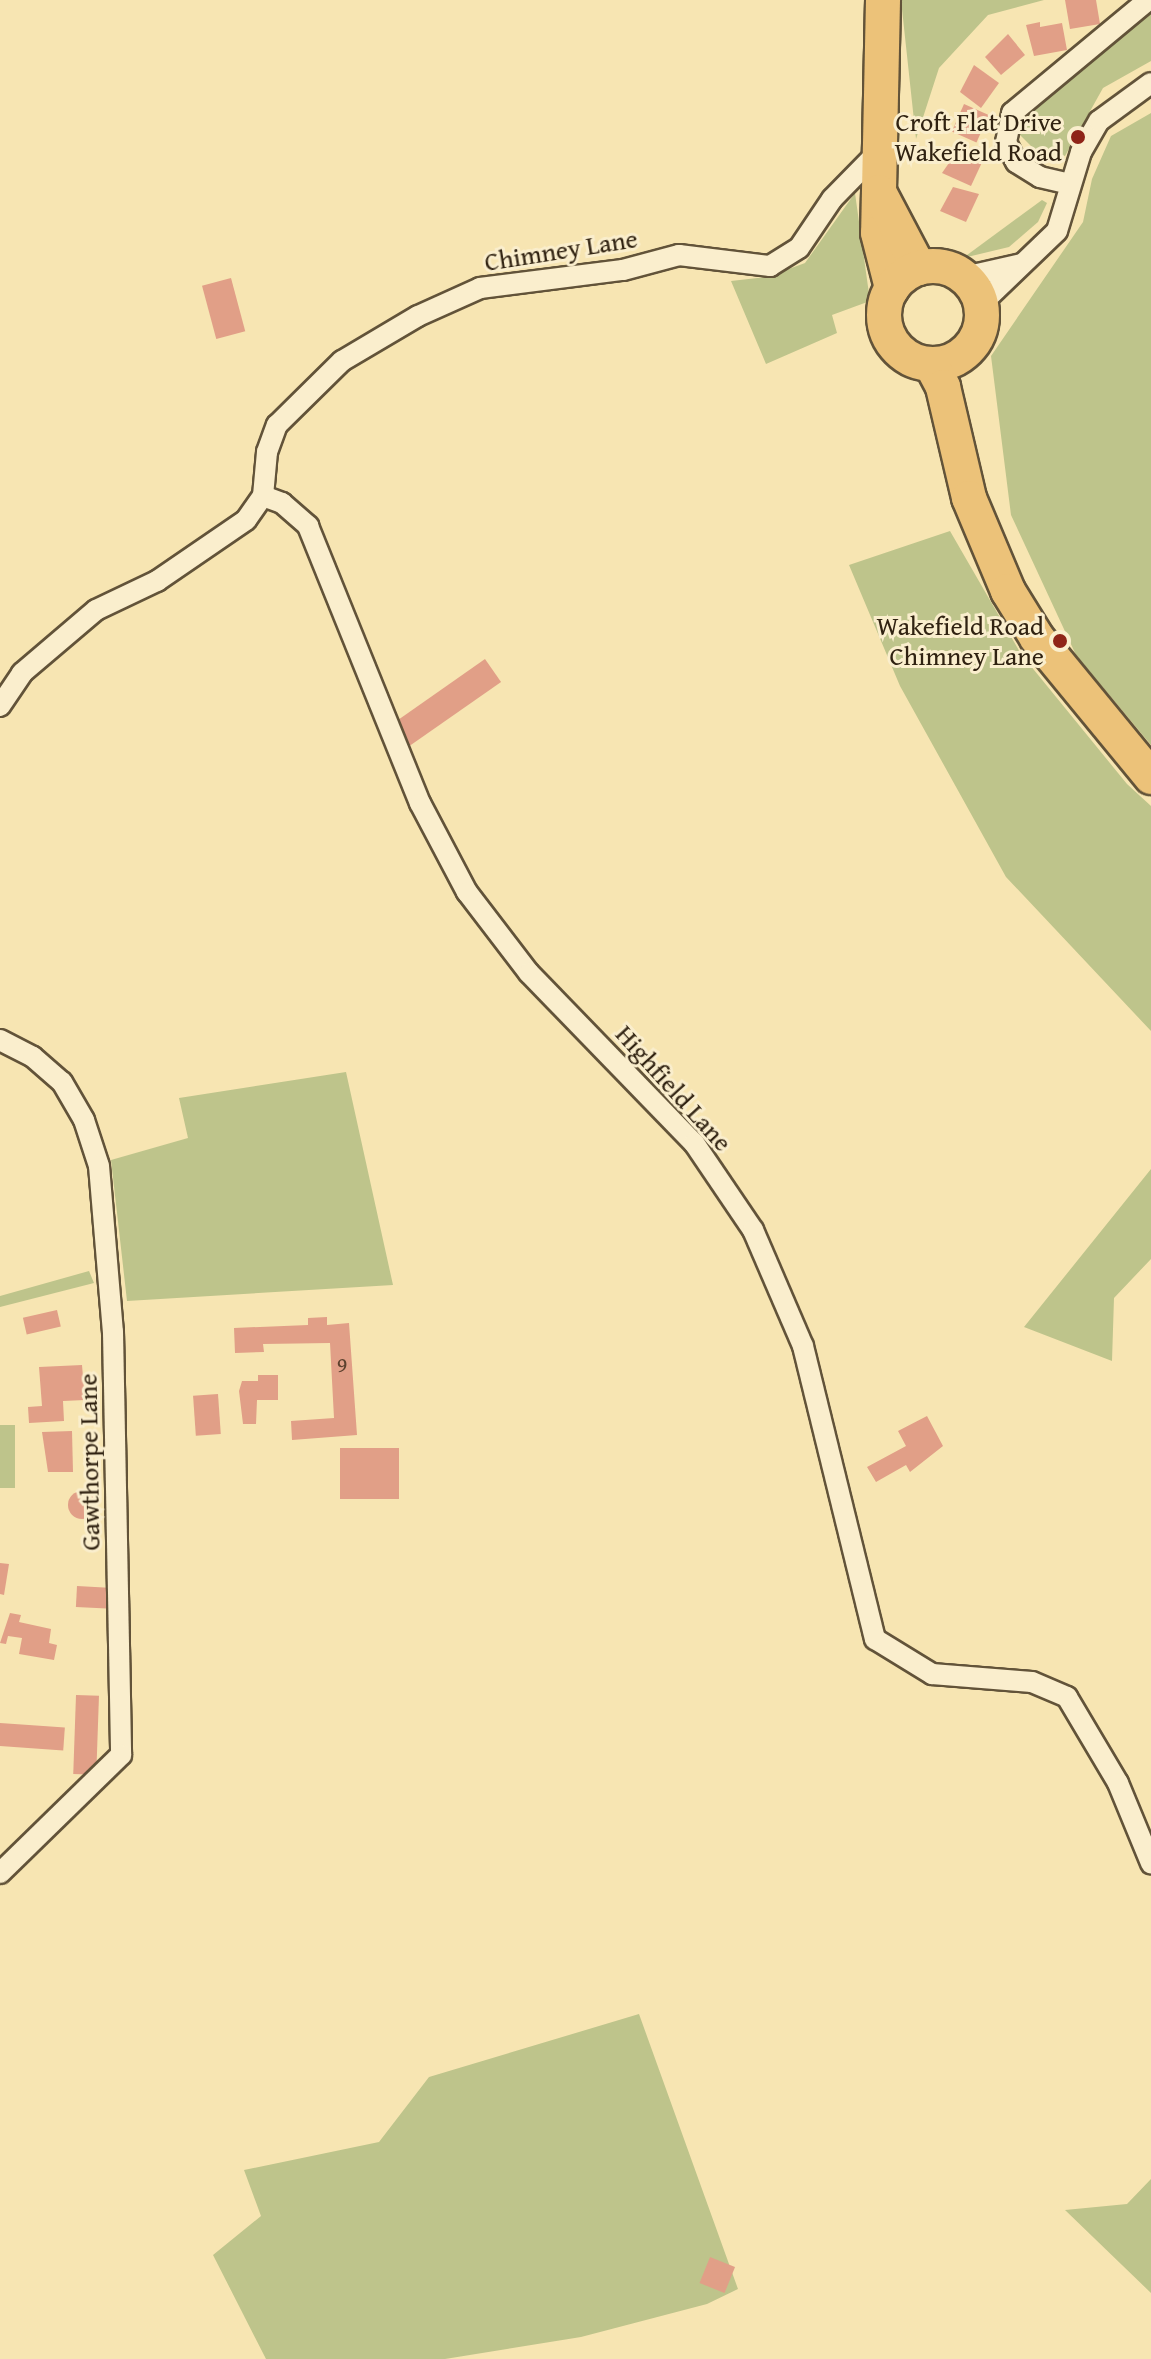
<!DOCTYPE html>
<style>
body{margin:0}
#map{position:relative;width:1151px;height:2359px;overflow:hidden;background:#f7e5b2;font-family:"Gentium Book Plus",serif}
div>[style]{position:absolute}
.green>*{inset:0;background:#bec48b;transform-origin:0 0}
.building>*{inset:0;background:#e19f87;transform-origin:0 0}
.round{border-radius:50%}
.roads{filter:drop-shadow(2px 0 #625339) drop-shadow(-2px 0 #625339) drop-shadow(0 2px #625339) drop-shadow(0 -2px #625339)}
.minor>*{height:20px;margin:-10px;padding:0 10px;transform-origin:10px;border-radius:10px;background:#faeecd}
.trunk>*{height:34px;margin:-17px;padding:0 17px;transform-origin:17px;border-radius:17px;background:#ecc279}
.trunk>.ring{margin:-17px;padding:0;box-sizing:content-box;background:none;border:34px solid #ecc279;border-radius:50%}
.dots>*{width:22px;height:22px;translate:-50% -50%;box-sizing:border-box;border:4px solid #faeecd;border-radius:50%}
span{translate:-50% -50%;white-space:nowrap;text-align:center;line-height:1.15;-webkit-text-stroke:6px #faeecd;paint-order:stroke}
.number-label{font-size:22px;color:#5c412e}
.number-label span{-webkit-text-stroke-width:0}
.poi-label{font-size:26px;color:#302211}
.right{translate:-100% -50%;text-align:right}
.street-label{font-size:26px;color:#302211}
</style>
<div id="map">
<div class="green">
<i style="clip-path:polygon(901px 0,1044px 0,988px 15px,939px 68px,916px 139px)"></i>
<i style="clip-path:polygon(1151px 13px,1151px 61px,1103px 88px,1065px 156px,1036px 151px,1018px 133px,1024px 120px,1105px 46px)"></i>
<i style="clip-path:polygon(1151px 113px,1151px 745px,1076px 655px,1011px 515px,991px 356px,1083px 222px,1092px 179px,1111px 136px)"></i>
<i style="clip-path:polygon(855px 193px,870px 301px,832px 315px,837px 333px,766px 364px,731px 281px,767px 277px,805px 263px)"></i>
<i style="clip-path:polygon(1042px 200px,1047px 203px,1038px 222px,1009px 247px,963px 258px)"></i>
<i style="clip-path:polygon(950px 531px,1021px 654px,1127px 784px,1151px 806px,1151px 1031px,1006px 877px,900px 686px,849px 565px)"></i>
<i style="clip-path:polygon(346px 1072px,393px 1285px,127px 1301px,111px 1160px,188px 1138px,179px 1098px)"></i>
<i style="clip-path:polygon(1151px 1169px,1151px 1259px,1114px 1298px,1112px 1361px,1024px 1327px)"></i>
<i style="clip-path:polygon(89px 1271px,94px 1283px,0 1307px,0 1296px)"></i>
<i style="left:15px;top:1425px;width:63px;height:15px;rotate:90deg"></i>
<i style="clip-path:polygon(639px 2014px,738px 2289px,707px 2304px,581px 2337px,445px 2359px,266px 2359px,213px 2255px,261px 2216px,244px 2170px,379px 2142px,429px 2077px)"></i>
<i style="clip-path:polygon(1151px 2179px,1151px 2293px,1065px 2210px,1127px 2204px)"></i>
</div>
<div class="building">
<i style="clip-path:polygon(1065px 0,1096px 0,1100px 24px,1070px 29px)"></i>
<i style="clip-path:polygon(1040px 22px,1040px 27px,1062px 23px,1067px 50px,1034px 56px,1026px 25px)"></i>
<i style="clip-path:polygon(1008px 34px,1025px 55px,1001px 75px,985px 57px)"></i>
<i style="clip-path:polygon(974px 65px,999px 83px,981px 108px,960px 92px)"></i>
<i style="left:964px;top:104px;width:27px;height:30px;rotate:24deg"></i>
<i style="clip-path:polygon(960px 147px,984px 158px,971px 186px,942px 173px)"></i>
<i style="clip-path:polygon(953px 187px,979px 194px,966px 222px,940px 211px)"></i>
<i style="left:231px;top:278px;width:55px;height:30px;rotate:75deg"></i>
<i style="left:485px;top:659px;width:28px;height:111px;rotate:55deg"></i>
<i style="left:57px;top:1310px;width:17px;height:35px;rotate:77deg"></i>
<i style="clip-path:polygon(327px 1317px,327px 1325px,349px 1323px,357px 1435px,292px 1440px,291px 1421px,334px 1418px,330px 1343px,263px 1344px,264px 1352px,235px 1353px,234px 1328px,308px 1325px,308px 1318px)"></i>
<i style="clip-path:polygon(82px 1365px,85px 1400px,63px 1401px,64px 1421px,29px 1423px,28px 1407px,42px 1406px,39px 1367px)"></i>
<i style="clip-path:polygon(258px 1375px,278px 1375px,278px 1400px,257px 1400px,256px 1424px,243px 1424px,239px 1391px,242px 1381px,258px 1381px)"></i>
<i style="left:218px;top:1394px;width:40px;height:25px;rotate:86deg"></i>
<i style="clip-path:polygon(927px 1416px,943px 1446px,910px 1472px,906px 1465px,876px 1482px,867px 1467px,906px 1446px,898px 1431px)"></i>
<i style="clip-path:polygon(72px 1431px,73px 1472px,48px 1472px,42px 1432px)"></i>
<i style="left:399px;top:1448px;width:51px;height:59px;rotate:90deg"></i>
<i class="round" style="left:68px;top:1491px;width:28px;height:28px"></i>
<i style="clip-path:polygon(0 1563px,9px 1564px,4px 1595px,0 1594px)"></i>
<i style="left:77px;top:1586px;width:36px;height:21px;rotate:3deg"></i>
<i style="clip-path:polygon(10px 1613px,21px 1615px,19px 1622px,51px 1629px,49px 1643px,57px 1645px,54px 1660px,19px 1654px,22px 1638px,8px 1636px,6px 1644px,0 1643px)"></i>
<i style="left:76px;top:1695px;width:23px;height:79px;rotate:2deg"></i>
<i style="left:0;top:1723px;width:65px;height:23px;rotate:4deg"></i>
<i style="left:710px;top:2257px;width:27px;height:28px;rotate:22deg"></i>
</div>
<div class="roads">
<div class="minor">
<i style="left:1070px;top:184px;width:31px;rotate:-167deg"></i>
<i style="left:1040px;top:177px;width:28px;rotate:-148deg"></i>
<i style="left:1016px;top:162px;width:22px;rotate:-117deg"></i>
<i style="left:1006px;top:142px;width:30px;rotate:-78deg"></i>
<i style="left:1012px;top:113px;width:177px;rotate:-39.7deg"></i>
<i style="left:964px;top:277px;width:59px;rotate:-12.6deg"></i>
<i style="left:981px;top:304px;width:105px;rotate:-43.8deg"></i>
<i style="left:1057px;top:231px;width:83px;rotate:-73.1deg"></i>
<i style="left:1081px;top:152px;width:36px;rotate:-60deg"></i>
<i style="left:1099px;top:121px;width:64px;rotate:-36.2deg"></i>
<i style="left:263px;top:496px;width:20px;rotate:20deg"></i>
<i style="left:282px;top:503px;width:35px;rotate:41deg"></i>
<i style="left:308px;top:526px;width:299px;rotate:68deg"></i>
<i style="left:420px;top:803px;width:101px;rotate:62.2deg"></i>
<i style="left:467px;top:892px;width:102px;rotate:52.6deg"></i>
<i style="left:529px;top:973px;width:237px;rotate:45.9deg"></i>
<i style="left:694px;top:1143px;width:105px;rotate:55.9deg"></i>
<i style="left:753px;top:1230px;width:126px;rotate:66.7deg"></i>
<i style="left:803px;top:1346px;width:302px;rotate:76.2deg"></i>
<i style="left:875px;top:1639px;width:67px;rotate:31.6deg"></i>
<i style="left:932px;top:1674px;width:100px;rotate:4.6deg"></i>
<i style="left:1032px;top:1682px;width:38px;rotate:23deg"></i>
<i style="left:1067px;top:1697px;width:100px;rotate:59.3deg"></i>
<i style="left:1118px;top:1783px;width:87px;rotate:67.6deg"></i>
<i style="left:0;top:706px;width:40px;rotate:-56deg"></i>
<i style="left:22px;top:673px;width:97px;rotate:-40.4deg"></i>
<i style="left:96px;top:610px;width:68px;rotate:-25.4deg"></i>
<i style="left:157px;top:581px;width:108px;rotate:-34.4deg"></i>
<i style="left:246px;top:520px;width:29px;rotate:-55deg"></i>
<i style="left:263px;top:496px;width:44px;rotate:-84.8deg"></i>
<i style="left:267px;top:452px;width:29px;rotate:-70deg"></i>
<i style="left:277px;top:425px;width:91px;rotate:-44.6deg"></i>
<i style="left:342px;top:361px;width:88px;rotate:-30.6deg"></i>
<i style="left:418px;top:316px;width:68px;rotate:-24.3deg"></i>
<i style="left:480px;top:288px;width:144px;rotate:-7.2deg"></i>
<i style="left:623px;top:270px;width:58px;rotate:-15deg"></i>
<i style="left:679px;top:255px;width:92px;rotate:6.9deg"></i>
<i style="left:770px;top:266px;width:34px;rotate:-32deg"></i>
<i style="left:799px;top:248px;width:59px;rotate:-56deg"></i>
<i style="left:832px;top:199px;width:63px;rotate:-45.6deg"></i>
<i style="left:0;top:1040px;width:37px;rotate:27deg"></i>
<i style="left:33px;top:1057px;width:38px;rotate:41deg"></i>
<i style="left:62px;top:1082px;width:44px;rotate:59.9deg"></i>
<i style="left:84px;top:1120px;width:48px;rotate:71.9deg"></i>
<i style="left:99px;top:1166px;width:167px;rotate:85.2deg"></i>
<i style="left:113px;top:1332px;width:423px;rotate:88.9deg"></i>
<i style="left:121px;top:1755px;width:169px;rotate:135.7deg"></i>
</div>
<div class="trunk">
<i style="left:883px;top:0;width:233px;rotate:91.2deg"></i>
<i style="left:878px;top:233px;width:57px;rotate:75.7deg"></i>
<i style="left:879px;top:192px;width:86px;rotate:62.2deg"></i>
<i class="ring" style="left:884px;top:266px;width:64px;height:64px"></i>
<i style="left:931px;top:364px;width:26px;rotate:62deg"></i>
<i style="left:943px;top:387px;width:114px;rotate:76.8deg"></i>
<i style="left:969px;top:498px;width:101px;rotate:67.2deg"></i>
<i style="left:1008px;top:591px;width:55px;rotate:58.3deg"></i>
<i style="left:1037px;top:638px;width:180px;rotate:50.6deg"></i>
</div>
</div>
<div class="dots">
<i style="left:1078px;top:137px;background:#8f2418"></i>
<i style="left:1060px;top:641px;background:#8f2418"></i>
</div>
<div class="number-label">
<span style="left:342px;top:1365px">9</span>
</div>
<div class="poi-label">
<span class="right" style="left:1062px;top:137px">Croft Flat Drive<br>Wakefield Road</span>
<span class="right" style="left:1044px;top:641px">Wakefield Road<br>Chimney Lane</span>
</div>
<div class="street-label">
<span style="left:561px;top:250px;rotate:-9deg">Chimney Lane</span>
<span style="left:674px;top:1088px;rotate:48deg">Highfield Lane</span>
<span style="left:89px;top:1462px;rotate:-91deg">Gawthorpe Lane</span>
</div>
</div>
